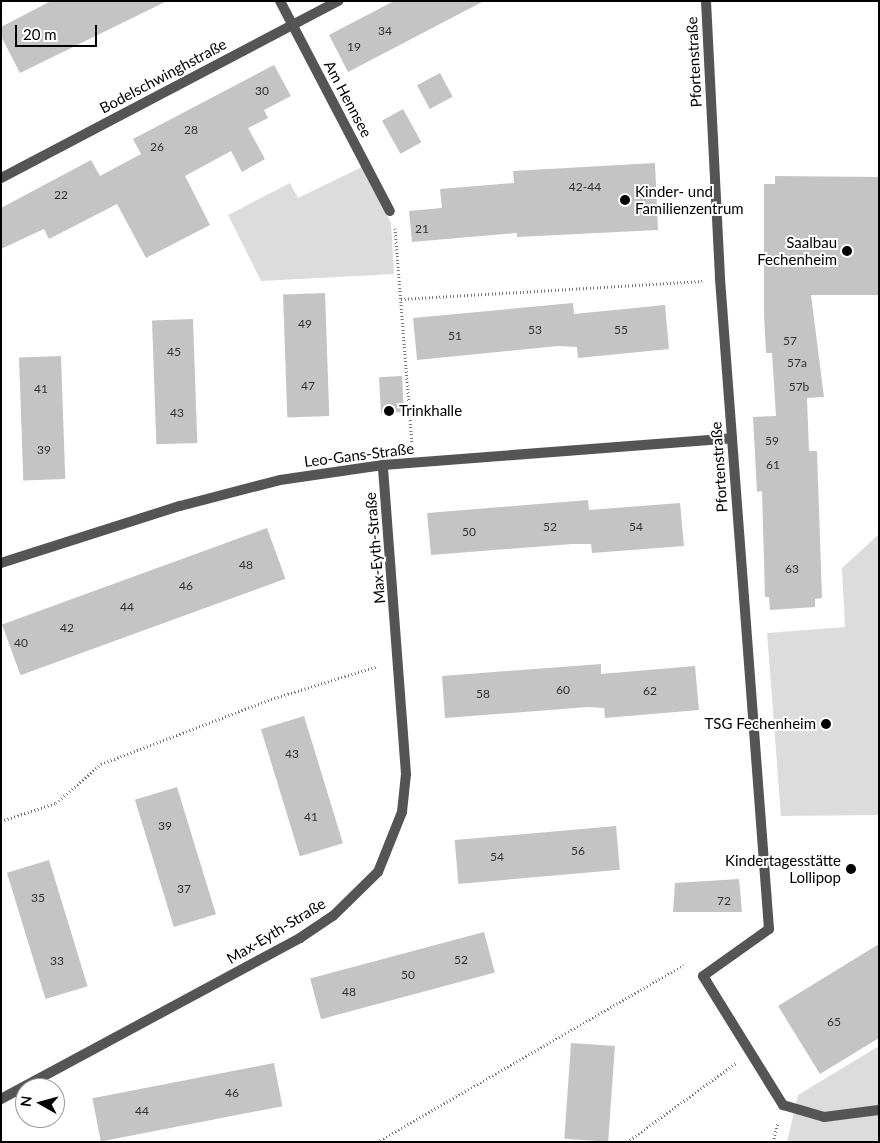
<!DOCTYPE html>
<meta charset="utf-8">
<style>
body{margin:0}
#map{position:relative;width:880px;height:1143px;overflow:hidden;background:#fff;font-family:Lato,sans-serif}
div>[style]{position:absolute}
.green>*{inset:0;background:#dcdcdc}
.building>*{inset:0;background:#c4c4c4;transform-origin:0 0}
.path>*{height:3px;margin-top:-1.5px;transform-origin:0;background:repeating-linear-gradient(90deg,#777 0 1px,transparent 0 3.5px)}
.lane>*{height:10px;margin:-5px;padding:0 5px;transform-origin:5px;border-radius:5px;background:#555}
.street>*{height:10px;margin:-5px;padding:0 5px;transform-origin:5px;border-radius:5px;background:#555}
.dots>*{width:14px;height:14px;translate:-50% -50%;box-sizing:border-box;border:2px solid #fff;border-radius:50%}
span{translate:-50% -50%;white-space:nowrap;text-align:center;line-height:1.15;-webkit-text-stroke:4px #fff;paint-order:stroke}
.number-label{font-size:12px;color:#313131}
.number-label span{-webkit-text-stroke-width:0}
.street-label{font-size:15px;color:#000}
.poi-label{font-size:15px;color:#000}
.left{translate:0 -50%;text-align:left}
.right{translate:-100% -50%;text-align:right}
.frame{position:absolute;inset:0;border:2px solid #000;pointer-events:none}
.north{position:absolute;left:15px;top:1078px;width:50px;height:50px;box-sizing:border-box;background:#fff;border:1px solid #999;border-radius:50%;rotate:277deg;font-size:14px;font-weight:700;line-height:20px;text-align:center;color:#000}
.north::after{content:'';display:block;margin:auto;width:18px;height:22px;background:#000;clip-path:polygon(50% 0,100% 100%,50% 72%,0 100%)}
.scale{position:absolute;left:15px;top:25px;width:82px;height:22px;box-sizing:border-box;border:2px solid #000;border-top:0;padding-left:6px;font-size:15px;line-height:18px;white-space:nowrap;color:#000;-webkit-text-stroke:4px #fff;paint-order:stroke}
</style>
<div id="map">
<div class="green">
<i style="clip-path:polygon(362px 167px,391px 223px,394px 274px,261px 281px,228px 215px,290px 183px,298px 198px)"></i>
<i style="clip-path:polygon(879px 534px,879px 815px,781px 816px,767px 633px,845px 627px,842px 568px)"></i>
<i style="clip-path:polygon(879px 1046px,879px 1142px,787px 1142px,798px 1095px)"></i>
</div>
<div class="building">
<i style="clip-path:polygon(51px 1px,167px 1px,20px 73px,1px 36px,1px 27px)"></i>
<i style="clip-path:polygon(394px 1px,484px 1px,348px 72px,329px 35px)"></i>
<i style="clip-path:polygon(274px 65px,291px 96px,264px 110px,268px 118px,248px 128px,265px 159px,242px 172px,231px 151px,185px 176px,210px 225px,146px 258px,117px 204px,49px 239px,44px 229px,1px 249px,1px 208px,91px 160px,100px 176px,141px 154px,133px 139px)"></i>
<i style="left:440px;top:73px;width:27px;height:26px;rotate:62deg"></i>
<i style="left:403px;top:109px;width:38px;height:24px;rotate:61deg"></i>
<i style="clip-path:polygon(655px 163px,658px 230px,517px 237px,517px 233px,412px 242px,409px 211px,442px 208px,440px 189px,514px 183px,513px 171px)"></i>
<i style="clip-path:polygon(775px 176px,879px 177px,879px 295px,811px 295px,824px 397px,807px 398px,809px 451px,817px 451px,822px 598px,815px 599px,815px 607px,770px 610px,769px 597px,765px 597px,762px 491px,757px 492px,753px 417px,776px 416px,772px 353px,766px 353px,764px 315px,764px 184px,775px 184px)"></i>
<i style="left:325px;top:293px;width:123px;height:42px;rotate:88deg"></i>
<i style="clip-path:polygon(573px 303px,574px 314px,665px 305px,669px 349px,578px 358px,577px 347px,558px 346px,417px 360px,413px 318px)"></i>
<i style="left:193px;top:319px;width:124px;height:41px;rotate:88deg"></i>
<i style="left:61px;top:356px;width:123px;height:42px;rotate:88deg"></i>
<i style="left:402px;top:376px;width:36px;height:23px;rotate:87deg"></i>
<i style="clip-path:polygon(588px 500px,589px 510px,680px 503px,684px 546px,592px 553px,591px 544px,572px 544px,431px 555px,427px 513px)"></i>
<i style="left:267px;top:528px;width:54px;height:282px;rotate:70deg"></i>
<i style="clip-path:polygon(601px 664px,601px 674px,695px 666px,699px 710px,605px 718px,604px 708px,588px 707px,445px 718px,442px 676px)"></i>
<i style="left:304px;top:716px;width:133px;height:45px;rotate:73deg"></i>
<i style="left:177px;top:787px;width:133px;height:44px;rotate:73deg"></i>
<i style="left:616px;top:826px;width:44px;height:162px;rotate:85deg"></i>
<i style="left:49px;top:860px;width:132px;height:44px;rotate:73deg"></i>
<i style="clip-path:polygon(739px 879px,742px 912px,673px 912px,675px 883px)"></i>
<i style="left:484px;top:932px;width:42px;height:180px;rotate:75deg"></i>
<i style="clip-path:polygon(879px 944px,879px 1038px,820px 1074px,778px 1006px)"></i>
<i style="left:571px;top:1043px;width:44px;height:96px;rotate:4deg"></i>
<i style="left:274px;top:1063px;width:44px;height:185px;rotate:79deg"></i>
</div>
<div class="path">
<i style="left:395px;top:228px;width:216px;rotate:85.5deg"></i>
<i style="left:401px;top:299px;width:302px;rotate:-3.4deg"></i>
<i style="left:1px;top:821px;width:58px;rotate:-18.1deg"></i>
<i style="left:56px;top:803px;width:60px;rotate:-40.9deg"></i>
<i style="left:101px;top:764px;width:182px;rotate:-20.9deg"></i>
<i style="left:271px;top:699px;width:112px;rotate:-17.1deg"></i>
<i style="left:377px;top:1142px;width:354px;rotate:-30deg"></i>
<i style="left:627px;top:1142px;width:135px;rotate:-35.9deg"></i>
<i style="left:773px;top:1142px;width:21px;rotate:-76deg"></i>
</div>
<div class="lane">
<i style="left:769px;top:929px;width:81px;rotate:144.5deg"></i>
<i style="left:703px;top:976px;width:152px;rotate:58.2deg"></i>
<i style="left:783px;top:1105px;width:43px;rotate:16.3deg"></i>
<i style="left:824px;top:1117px;width:55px;rotate:-7.3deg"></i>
</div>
<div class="street">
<i style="left:280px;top:1px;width:237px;rotate:62.4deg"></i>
<i style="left:706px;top:1px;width:278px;rotate:87.1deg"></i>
<i style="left:720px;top:279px;width:652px;rotate:85.69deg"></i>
<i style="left:1px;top:178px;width:381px;rotate:-27.7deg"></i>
<i style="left:1px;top:563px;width:188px;rotate:-17.7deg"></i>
<i style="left:180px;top:506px;width:103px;rotate:-14.6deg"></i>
<i style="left:280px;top:480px;width:104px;rotate:-8.3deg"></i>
<i style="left:383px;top:465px;width:350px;rotate:-4.4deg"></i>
<i style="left:1px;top:1099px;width:340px;rotate:-28.3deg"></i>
<i style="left:300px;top:938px;width:40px;rotate:-34deg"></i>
<i style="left:333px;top:916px;width:63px;rotate:-44.4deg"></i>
<i style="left:378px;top:872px;width:65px;rotate:-68.2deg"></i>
<i style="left:402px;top:812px;width:38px;rotate:-84deg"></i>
<i style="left:406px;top:774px;width:310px;rotate:-94.3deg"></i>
</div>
<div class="dots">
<i style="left:625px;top:200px;background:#000"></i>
<i style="left:847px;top:251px;background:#000"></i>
<i style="left:389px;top:411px;background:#000"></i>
<i style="left:826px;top:724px;background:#000"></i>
<i style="left:851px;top:869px;background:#000"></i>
</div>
<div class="number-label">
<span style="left:385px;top:31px">34</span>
<span style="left:354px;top:47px">19</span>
<span style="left:262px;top:91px">30</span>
<span style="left:191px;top:130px">28</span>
<span style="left:157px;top:147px">26</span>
<span style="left:585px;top:187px">42-44</span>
<span style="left:61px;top:195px">22</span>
<span style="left:422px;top:229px">21</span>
<span style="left:305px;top:324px">49</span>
<span style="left:535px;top:330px">53</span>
<span style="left:621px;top:330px">55</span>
<span style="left:455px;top:336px">51</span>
<span style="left:790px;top:341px">57</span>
<span style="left:174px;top:352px">45</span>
<span style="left:797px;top:363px">57a</span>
<span style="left:308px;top:386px">47</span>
<span style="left:799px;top:387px">57b</span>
<span style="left:41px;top:389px">41</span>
<span style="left:177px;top:413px">43</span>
<span style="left:772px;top:441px">59</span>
<span style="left:44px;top:450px">39</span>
<span style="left:773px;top:465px">61</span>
<span style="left:550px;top:527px">52</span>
<span style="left:636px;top:527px">54</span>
<span style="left:469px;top:532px">50</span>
<span style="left:246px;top:565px">48</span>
<span style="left:792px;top:569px">63</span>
<span style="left:186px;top:586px">46</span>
<span style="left:127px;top:607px">44</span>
<span style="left:67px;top:628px">42</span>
<span style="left:21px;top:643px">40</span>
<span style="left:563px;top:690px">60</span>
<span style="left:650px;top:691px">62</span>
<span style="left:483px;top:694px">58</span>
<span style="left:292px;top:754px">43</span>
<span style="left:311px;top:817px">41</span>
<span style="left:165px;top:826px">39</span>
<span style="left:578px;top:851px">56</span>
<span style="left:497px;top:857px">54</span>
<span style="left:184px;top:889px">37</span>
<span style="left:38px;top:898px">35</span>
<span style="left:724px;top:901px">72</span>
<span style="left:461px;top:960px">52</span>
<span style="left:57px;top:961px">33</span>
<span style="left:408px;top:975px">50</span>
<span style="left:349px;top:992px">48</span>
<span style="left:834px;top:1022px">65</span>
<span style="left:232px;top:1093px">46</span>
<span style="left:142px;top:1111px">44</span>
</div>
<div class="street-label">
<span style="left:694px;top:62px;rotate:-93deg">Pfortenstraße</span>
<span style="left:163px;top:76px;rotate:-28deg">Bodelschwinghstraße</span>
<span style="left:348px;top:99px;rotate:62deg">Am Hennsee</span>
<span style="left:359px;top:455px;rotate:-7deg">Leo-Gans-Straße</span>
<span style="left:719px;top:467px;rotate:-94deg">Pfortenstraße</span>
<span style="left:375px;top:548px;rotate:-95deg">Max-Eyth-Straße</span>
<span style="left:276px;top:931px;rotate:-31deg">Max-Eyth-Straße</span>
</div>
<div class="poi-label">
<span class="left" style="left:635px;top:200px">Kinder- und<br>Familienzentrum</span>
<span class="right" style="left:837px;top:251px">Saalbau<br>Fechenheim</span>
<span class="left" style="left:399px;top:411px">Trinkhalle</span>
<span class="right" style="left:816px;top:724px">TSG Fechenheim</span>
<span class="right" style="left:841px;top:869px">Kindertagesstätte<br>Lollipop</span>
</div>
<div class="frame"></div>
<div class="north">N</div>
<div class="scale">20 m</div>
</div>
